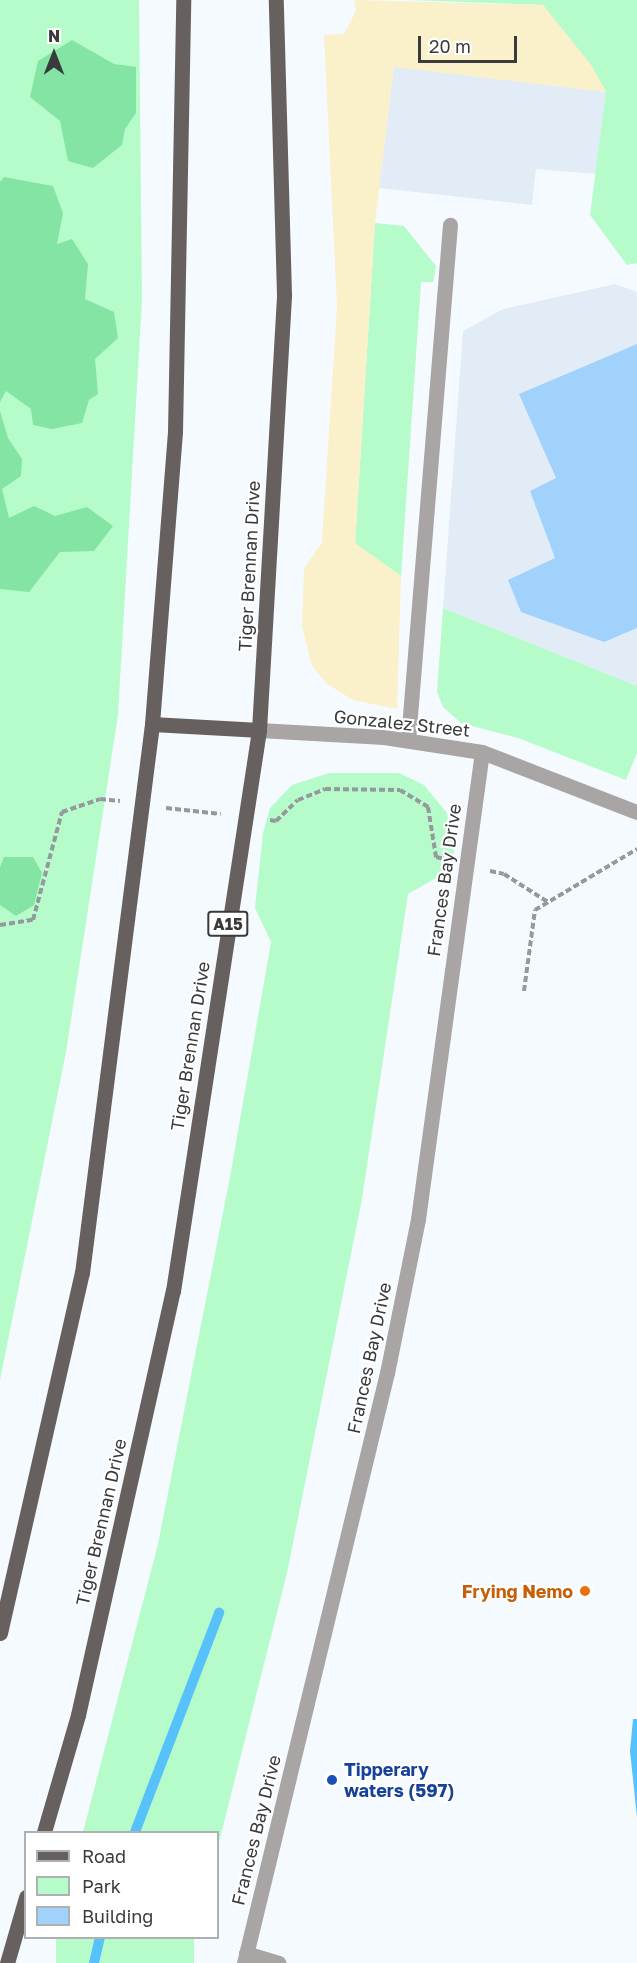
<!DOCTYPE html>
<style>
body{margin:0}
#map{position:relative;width:637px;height:1963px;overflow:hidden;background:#f5faff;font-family:"Golos Text",sans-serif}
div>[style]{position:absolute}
.built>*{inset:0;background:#e2ecf6}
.green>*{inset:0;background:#b6fcca;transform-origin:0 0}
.forest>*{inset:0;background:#84e4a3}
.sand>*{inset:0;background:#faf0ca}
.water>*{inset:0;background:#57c1fc}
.stream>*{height:10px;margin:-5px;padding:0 5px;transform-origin:5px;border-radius:5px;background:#57c1fc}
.building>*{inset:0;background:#a0d2fb}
.path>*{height:4px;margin-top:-2px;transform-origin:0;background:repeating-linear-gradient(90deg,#95989c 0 6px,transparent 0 9px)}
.minor>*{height:15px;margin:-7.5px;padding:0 7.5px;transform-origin:7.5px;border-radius:7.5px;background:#a8a5a4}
.major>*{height:15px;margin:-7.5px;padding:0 7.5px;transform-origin:7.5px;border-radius:7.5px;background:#66615f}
.dots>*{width:16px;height:16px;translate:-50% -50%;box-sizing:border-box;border:3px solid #fff;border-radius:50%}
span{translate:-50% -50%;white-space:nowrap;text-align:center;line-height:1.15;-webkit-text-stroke:4.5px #fff;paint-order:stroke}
.shield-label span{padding:2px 4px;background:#fff;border:2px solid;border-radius:4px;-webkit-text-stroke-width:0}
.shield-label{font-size:16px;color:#383a3c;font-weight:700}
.street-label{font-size:18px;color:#383a3c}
.food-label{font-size:18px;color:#c56008;font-weight:700}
.right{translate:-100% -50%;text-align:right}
.transit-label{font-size:18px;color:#164399;font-weight:700}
.left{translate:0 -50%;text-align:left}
.legend{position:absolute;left:24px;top:1831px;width:195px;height:108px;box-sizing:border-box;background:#fff;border:2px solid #afb0b1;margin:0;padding:8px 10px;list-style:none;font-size:18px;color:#383a3c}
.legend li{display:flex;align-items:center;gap:12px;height:30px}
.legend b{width:30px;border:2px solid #afb0b1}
.north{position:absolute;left:24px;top:24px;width:60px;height:60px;-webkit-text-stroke:4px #fff;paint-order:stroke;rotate:0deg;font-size:16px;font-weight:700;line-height:24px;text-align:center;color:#383a3c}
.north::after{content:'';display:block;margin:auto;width:21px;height:27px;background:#383a3c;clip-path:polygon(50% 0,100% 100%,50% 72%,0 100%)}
.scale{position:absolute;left:418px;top:36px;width:99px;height:27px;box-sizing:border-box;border:3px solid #383a3c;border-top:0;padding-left:8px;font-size:18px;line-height:21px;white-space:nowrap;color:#383a3c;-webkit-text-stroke:4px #fff;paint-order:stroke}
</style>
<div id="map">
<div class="built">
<i style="clip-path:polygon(394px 66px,606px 92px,596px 174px,536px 169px,532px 205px,379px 188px)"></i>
<i style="clip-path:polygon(615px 284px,637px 292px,637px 686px,443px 608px,463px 331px,503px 309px)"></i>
</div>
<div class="green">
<i style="clip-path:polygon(0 0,139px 0,142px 300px,118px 715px,66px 1052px,0 1380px)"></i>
<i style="clip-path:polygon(409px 0,637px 0,637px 263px,627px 265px,590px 215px,606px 91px,543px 5px)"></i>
<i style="clip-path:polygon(375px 223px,404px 226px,436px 266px,433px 282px,421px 282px,401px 576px,355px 544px)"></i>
<i style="clip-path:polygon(443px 608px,637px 686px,637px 753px,626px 780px,518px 738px,461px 723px,443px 707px,437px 692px)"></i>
<i style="clip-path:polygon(329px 773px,399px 773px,424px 785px,447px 813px,454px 852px,452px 869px,408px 894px,362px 1199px,287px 1573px,218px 1846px,218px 1832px,83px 1832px,158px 1544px,230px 1177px,271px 942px,255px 908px,263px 833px,270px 808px,292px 785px)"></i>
<i style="left:56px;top:1938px;width:138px;height:26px"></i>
</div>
<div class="forest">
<i style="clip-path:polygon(72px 40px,114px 64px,136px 67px,136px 113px,125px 129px,122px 145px,93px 168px,68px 161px,60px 121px,30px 97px,38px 61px)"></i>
<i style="clip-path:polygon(4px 177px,53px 186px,63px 213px,57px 244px,72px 239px,88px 264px,85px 299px,114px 312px,118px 338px,95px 359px,98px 394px,89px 400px,82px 423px,52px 429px,33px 425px,31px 409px,6px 391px,0 402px,0 182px)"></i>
<i style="clip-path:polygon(0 411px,8px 438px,22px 459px,21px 476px,2px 489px,9px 518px,34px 506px,55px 516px,87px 507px,113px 526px,94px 551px,60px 552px,29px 592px,0 589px)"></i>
<i style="clip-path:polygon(4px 857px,33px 857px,42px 873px,34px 905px,16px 916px,0 905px,0 867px)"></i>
</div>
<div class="sand">
<i style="clip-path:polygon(354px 0,543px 5px,592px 66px,606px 92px,394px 67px,375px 223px,355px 543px,401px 576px,397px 709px,353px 700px,327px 684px,312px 666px,302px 626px,304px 569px,322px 542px,337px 306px,324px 35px,344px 34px,356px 11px)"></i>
</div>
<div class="water">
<i style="clip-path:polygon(633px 1719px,637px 1719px,637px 1817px,630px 1751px)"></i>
</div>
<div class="stream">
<i style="left:135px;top:1832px;width:235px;rotate:-69deg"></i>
<i style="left:94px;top:1963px;width:26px;rotate:-77deg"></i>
</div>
<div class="building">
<i style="clip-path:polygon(637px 344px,637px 628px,604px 642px,521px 612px,508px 580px,555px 558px,530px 491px,556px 478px,519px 394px)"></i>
</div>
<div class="path">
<i style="left:166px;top:808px;width:55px;rotate:6.2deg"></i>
<i style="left:270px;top:820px;width:6px;rotate:9deg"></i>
<i style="left:276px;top:821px;width:30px;rotate:-44deg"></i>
<i style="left:298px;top:800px;width:29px;rotate:-22deg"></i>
<i style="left:325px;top:789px;width:75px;rotate:0.8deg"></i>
<i style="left:400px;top:790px;width:33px;rotate:31deg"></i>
<i style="left:428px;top:807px;width:51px;rotate:80.9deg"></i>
<i style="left:436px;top:857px;width:9px;rotate:13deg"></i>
<i style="left:490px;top:871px;width:14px;rotate:12deg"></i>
<i style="left:504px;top:874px;width:52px;rotate:32.5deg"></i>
<i style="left:0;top:925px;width:33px;rotate:-9deg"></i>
<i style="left:33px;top:920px;width:112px;rotate:-75deg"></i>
<i style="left:62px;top:812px;width:40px;rotate:-18.9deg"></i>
<i style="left:100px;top:799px;width:20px;rotate:6deg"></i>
<i style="left:524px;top:991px;width:82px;rotate:-82.3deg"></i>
<i style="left:535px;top:910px;width:119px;rotate:-30.9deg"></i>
</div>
<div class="minor">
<i style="left:259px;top:730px;width:125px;rotate:3.2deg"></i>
<i style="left:384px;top:737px;width:99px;rotate:8.7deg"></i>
<i style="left:482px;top:752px;width:166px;rotate:21.2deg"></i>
<i style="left:408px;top:740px;width:517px;rotate:-85.34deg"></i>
<i style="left:246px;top:1953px;width:34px;rotate:17deg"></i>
<i style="left:244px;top:1963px;width:607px;rotate:-76.38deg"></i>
<i style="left:387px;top:1373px;width:157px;rotate:-78.6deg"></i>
<i style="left:418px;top:1219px;width:471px;rotate:-82.2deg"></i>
</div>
<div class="major">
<i style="left:152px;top:724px;width:107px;rotate:3.2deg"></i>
<i style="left:0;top:1633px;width:369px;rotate:-77.2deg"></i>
<i style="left:82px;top:1273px;width:553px;rotate:-82.73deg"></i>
<i style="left:152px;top:724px;width:293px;rotate:-85.5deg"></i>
<i style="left:175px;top:432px;width:432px;rotate:-88.9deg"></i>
<i style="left:44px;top:1832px;width:122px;rotate:-73.8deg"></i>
<i style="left:78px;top:1715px;width:435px;rotate:-77.4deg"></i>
<i style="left:173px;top:1291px;width:568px;rotate:-81.28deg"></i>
<i style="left:259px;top:730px;width:436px;rotate:-86.7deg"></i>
<i style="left:284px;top:295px;width:295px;rotate:-91.6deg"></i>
<i style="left:7px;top:1963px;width:69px;rotate:-73.9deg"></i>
</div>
<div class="dots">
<i style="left:585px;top:1591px;background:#e8710a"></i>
<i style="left:332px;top:1780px;background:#1a4fb4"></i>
</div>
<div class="shield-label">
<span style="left:228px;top:924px">A15</span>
</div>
<div class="street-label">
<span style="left:249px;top:566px;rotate:-87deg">Tiger Brennan Drive</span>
<span style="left:402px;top:723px;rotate:6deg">Gonzalez Street</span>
<span style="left:444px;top:880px;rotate:-82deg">Frances Bay Drive</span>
<span style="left:190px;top:1046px;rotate:-81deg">Tiger Brennan Drive</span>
<span style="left:369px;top:1358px;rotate:-78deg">Frances Bay Drive</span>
<span style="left:101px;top:1522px;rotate:-77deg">Tiger Brennan Drive</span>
<span style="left:256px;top:1830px;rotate:-76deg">Frances Bay Drive</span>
</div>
<div class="food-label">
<span class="right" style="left:573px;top:1591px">Frying Nemo</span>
</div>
<div class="transit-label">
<span class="left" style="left:344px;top:1780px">Tipperary<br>waters (597)</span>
</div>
<ul class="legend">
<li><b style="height:8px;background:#66615f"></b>Road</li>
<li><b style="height:16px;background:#b6fcca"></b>Park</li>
<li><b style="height:16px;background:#a0d2fb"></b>Building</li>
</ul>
<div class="north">N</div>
<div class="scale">20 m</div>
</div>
